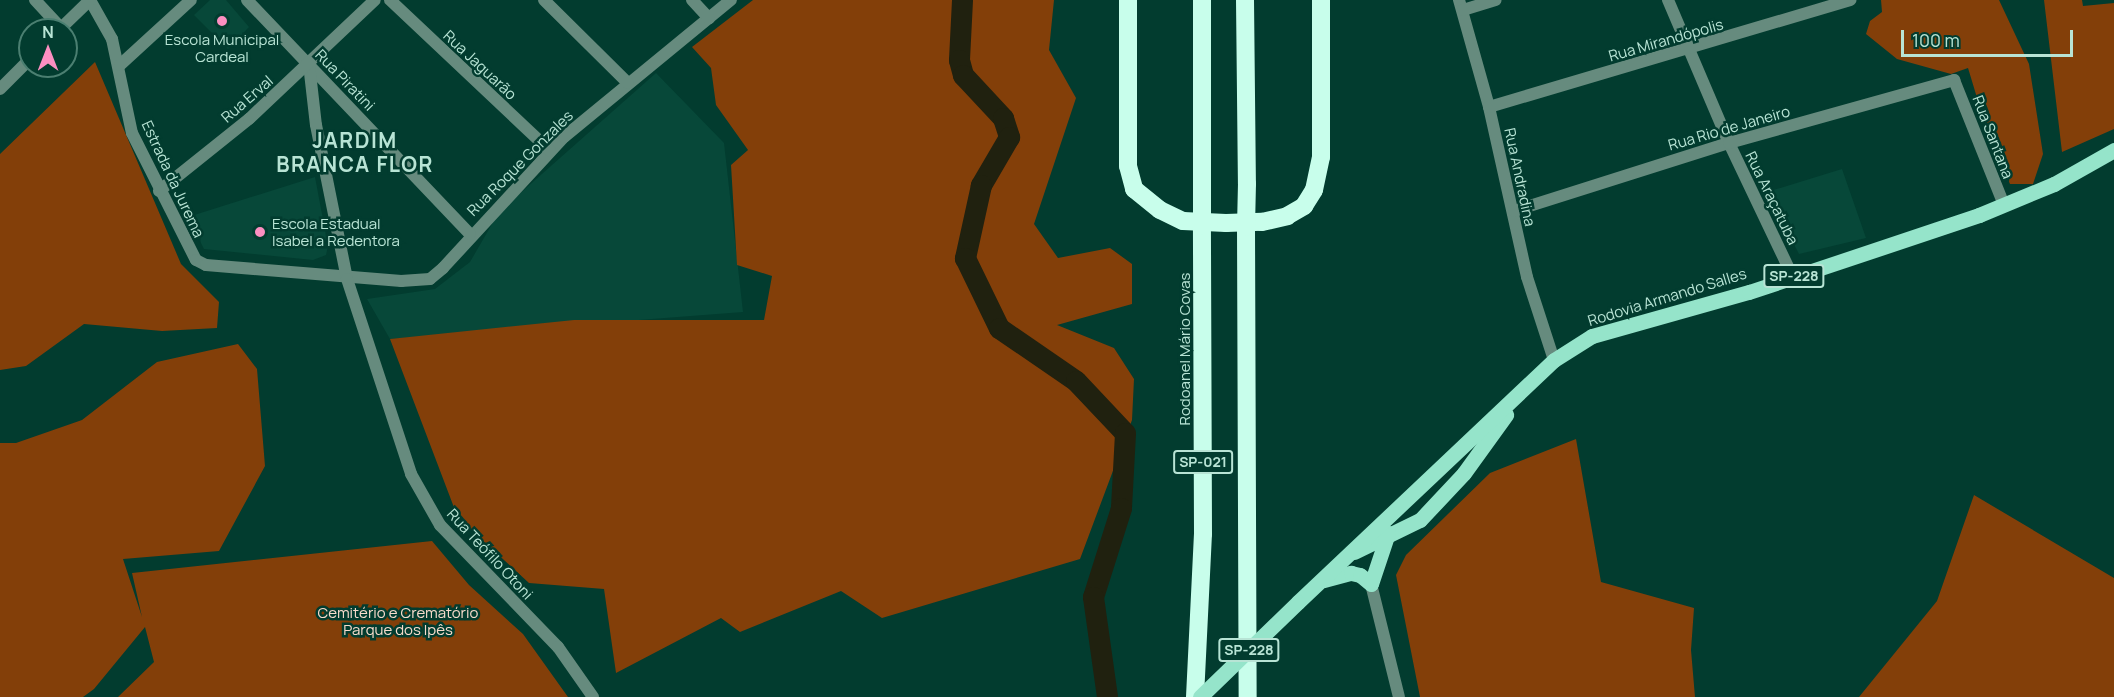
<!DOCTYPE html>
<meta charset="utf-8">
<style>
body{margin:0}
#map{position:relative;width:2114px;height:697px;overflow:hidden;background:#023c2f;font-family:Manrope,sans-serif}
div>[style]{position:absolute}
.built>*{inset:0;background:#074839}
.green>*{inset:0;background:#833f09}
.river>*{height:21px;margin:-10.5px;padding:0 10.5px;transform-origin:10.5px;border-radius:10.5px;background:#20210f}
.street>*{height:12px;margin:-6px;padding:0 6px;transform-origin:6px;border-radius:6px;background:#668b7e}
.primary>*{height:15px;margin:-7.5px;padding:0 7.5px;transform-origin:7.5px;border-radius:7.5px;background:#95e4ca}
.highway>*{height:18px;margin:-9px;padding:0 9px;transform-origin:9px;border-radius:9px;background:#c8feeb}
.primary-bridge>*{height:15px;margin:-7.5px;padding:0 7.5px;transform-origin:7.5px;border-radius:7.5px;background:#95e4ca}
.highway-bridge>*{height:18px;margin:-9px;padding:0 9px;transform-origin:9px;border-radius:9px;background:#c8feeb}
.dots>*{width:16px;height:16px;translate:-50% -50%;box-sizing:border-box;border:3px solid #023c2f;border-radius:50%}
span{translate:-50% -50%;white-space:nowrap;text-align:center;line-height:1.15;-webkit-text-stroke:5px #023c2f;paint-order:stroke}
.shield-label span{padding:2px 4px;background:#023c2f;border:2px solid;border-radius:4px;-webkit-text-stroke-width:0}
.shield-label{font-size:14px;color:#b8e4d5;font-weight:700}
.poi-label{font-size:15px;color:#b8e4d5}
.left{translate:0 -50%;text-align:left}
.street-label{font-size:15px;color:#b8e4d5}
.park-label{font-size:15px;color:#f7dbcb}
.district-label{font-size:21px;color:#b8e4d5;font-weight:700;letter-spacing:1.5px}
.north{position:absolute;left:18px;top:18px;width:60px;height:60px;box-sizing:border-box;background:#023c2f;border:2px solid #4b7f71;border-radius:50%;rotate:0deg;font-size:16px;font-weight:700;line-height:24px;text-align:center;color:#b8e4d5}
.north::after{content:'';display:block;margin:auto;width:21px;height:27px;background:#fc8fc1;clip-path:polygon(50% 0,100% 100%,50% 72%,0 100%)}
.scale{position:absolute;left:1901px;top:30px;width:172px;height:27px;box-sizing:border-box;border:3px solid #b8e4d5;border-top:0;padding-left:8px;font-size:18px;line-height:21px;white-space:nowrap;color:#b8e4d5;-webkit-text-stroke:4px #023c2f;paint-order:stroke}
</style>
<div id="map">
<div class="built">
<i style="clip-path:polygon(210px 0,226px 0,249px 27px,228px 49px,194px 15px)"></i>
<i style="clip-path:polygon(656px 73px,724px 143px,743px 312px,390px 339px,367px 299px,435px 289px,470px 262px,499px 212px)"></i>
<i style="clip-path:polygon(1842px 169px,1866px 238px,1799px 254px,1767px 192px)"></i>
<i style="clip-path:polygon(315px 177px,328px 246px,326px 255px,313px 260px,204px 249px,188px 217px)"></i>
</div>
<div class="green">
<i style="clip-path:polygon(753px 0,1054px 0,1049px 50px,1076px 98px,1034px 224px,1058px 258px,1110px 248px,1132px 264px,1132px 304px,1057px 325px,1114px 348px,1134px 379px,1132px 420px,1080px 559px,882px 618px,841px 591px,740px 632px,721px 618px,616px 673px,604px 589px,529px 583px,458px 518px,390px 339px,574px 320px,764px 320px,772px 276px,737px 265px,731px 165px,748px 150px,716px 105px,711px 68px,692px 47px)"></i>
<i style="clip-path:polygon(1881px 0,1999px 0,2029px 64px,2043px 154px,2033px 184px,2010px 184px,1988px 134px,1968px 68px,1951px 74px,1897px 59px,1866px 34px,1870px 21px,1882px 12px)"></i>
<i style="clip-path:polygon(2044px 0,2082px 0,2083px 6px,2114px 3px,2114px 129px,2062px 152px)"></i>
<i style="clip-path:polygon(95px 62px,181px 264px,219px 302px,217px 328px,162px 331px,84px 324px,26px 366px,0 370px,0 154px)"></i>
<i style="clip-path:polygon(238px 344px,257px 369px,265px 466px,219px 551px,123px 559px,142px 617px,132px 573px,432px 541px,469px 585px,523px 634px,568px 697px,118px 697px,154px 662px,145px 627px,94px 689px,83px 697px,0 697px,0 443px,16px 443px,82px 420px,157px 362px)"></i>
<i style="clip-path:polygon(1576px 439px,1601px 582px,1694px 608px,1691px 650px,1695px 697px,1420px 697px,1396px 575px,1406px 555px,1490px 473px)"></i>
<i style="clip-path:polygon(1974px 495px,2114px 578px,2114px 697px,1859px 697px,1937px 601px)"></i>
</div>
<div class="river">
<i style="left:962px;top:0;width:60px;rotate:92.9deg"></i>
<i style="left:959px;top:60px;width:16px;rotate:75deg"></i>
<i style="left:963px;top:75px;width:59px;rotate:47.1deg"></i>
<i style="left:1003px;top:118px;width:20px;rotate:72deg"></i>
<i style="left:1009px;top:137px;width:56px;rotate:120.3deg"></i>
<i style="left:981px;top:185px;width:75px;rotate:102.4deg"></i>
<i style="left:965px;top:258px;width:78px;rotate:64.1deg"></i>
<i style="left:999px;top:328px;width:93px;rotate:34.5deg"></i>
<i style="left:1076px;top:381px;width:71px;rotate:46.7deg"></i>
<i style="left:1125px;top:433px;width:75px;rotate:93.1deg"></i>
<i style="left:1121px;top:508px;width:93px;rotate:107.5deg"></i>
<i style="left:1093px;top:597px;width:101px;rotate:82deg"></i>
</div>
<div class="street">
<i style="left:35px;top:0;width:38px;rotate:47deg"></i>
<i style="left:90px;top:0;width:45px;rotate:60.6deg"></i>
<i style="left:112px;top:39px;width:96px;rotate:78deg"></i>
<i style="left:132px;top:133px;width:142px;rotate:63.3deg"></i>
<i style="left:196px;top:260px;width:11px;rotate:27deg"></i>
<i style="left:206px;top:265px;width:196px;rotate:4.7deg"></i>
<i style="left:401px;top:281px;width:29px;rotate:-4deg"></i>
<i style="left:430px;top:279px;width:17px;rotate:-40deg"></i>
<i style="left:443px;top:268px;width:178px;rotate:-47.3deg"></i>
<i style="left:564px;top:137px;width:216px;rotate:-39.4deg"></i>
<i style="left:247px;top:0;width:323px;rotate:46.4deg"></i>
<i style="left:390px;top:0;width:220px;rotate:43.3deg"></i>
<i style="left:544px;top:0;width:118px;rotate:44.7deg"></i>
<i style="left:692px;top:0;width:25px;rotate:47deg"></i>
<i style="left:1459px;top:0;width:111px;rotate:74.3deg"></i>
<i style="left:1489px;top:107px;width:174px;rotate:77.4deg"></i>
<i style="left:1527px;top:277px;width:87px;rotate:72deg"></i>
<i style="left:1668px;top:0;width:155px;rotate:66.9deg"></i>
<i style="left:1729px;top:143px;width:148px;rotate:64.5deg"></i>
<i style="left:1463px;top:10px;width:34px;rotate:-17deg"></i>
<i style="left:59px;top:30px;width:43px;rotate:-44.1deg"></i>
<i style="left:309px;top:64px;width:61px;rotate:83.5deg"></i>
<i style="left:316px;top:125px;width:157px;rotate:78.6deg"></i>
<i style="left:347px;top:279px;width:205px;rotate:71.8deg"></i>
<i style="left:411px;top:474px;width:59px;rotate:60.4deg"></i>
<i style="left:440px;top:525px;width:170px;rotate:46deg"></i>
<i style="left:558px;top:647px;width:61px;rotate:55deg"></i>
<i style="left:120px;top:65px;width:96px;rotate:-42.5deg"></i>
<i style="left:0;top:89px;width:42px;rotate:-45deg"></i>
<i style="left:1489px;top:107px;width:377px;rotate:-16.5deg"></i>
<i style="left:159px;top:191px;width:115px;rotate:-38.7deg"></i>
<i style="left:249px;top:119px;width:173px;rotate:-43.4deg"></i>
<i style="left:1514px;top:211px;width:225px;rotate:-17.6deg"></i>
<i style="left:1729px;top:143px;width:234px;rotate:-15.6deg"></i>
<i style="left:1954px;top:80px;width:135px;rotate:68.2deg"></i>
<i style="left:1371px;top:584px;width:116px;rotate:76.1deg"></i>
</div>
<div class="primary">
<i style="left:1354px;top:552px;width:73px;rotate:-25.9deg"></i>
<i style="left:1420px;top:520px;width:64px;rotate:-46.9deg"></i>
<i style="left:1464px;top:473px;width:72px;rotate:-54.1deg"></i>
<i style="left:1324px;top:580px;width:28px;rotate:-15deg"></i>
<i style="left:1351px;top:573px;width:9px;rotate:13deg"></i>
<i style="left:1360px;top:575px;width:14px;rotate:39deg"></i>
<i style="left:1371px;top:584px;width:54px;rotate:-71.6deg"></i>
<i style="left:1298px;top:602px;width:352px;rotate:-43.4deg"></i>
<i style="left:1554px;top:360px;width:45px;rotate:-32.3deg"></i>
<i style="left:1592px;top:336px;width:163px;rotate:-15.7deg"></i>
<i style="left:1749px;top:292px;width:243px;rotate:-18.5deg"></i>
<i style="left:1979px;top:215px;width:81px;rotate:-22.5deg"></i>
<i style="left:2054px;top:184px;width:69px;rotate:-29.5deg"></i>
</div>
<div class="highway">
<i style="left:1128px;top:0;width:166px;rotate:90deg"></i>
<i style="left:1128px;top:166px;width:24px;rotate:75deg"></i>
<i style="left:1134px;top:189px;width:33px;rotate:39deg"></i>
<i style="left:1160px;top:210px;width:25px;rotate:26deg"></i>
<i style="left:1183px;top:221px;width:43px;rotate:2.7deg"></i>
<i style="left:1226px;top:223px;width:36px;rotate:-2deg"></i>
<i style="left:1262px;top:222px;width:26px;rotate:-13deg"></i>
<i style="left:1287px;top:216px;width:20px;rotate:-30deg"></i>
<i style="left:1304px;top:206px;width:19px;rotate:-58deg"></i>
<i style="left:1314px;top:190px;width:34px;rotate:-78deg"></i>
<i style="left:1321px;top:157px;width:157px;rotate:-90deg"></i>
<i style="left:1202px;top:0;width:182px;rotate:90deg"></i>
<i style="left:1245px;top:0;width:184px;rotate:89.4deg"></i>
<i style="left:1246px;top:227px;width:470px;rotate:89.8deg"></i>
<i style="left:1195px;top:697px;width:163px;rotate:-87.2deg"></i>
<i style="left:1203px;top:534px;width:308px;rotate:-90.2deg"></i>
</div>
<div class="primary-bridge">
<i style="left:1200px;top:697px;width:136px;rotate:-44.1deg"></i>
</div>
<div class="highway-bridge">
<i style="left:1202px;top:182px;width:44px;rotate:90deg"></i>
<i style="left:1246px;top:227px;width:43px;rotate:-88.7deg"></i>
</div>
<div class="dots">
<i style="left:222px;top:21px;background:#fc8fc1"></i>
<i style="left:260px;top:232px;background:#fc8fc1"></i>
</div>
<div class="shield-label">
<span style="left:1794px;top:276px">SP-228</span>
<span style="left:1203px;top:462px">SP-021</span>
<span style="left:1249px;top:650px">SP-228</span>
</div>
<div class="poi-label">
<span style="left:222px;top:48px">Escola Municipal<br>Cardeal</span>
<span class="left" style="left:272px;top:232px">Escola Estadual<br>Isabel a Redentora</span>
</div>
<div class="street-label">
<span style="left:1666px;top:40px;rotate:-16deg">Rua Mirandópolis</span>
<span style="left:480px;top:65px;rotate:43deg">Rua Jaguarão</span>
<span style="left:345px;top:80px;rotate:46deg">Rua Piratini</span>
<span style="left:247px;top:99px;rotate:-41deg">Rua Erval</span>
<span style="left:1729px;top:128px;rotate:-16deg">Rua Rio de Janeiro</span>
<span style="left:1993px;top:137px;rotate:69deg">Rua Santana</span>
<span style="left:520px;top:163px;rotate:-45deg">Rua Roque Gonzales</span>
<span style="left:1520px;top:177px;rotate:78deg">Rua Andradina</span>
<span style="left:173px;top:179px;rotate:65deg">Estrada da Jurema</span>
<span style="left:1772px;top:198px;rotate:64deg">Rua Araçatuba</span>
<span style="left:1667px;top:297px;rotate:-17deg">Rodovia Armando Salles</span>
<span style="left:1185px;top:349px;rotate:-90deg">Rodoanel Mário Covas</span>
<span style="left:490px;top:554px;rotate:47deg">Rua Teófilo Otoni</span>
</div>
<div class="park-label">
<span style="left:398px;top:621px">Cemitério e Crematório<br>Parque dos Ipês</span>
</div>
<div class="district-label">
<span style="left:355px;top:152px">JARDIM<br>BRANCA FLOR</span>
</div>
<div class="north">N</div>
<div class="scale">100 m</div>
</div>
